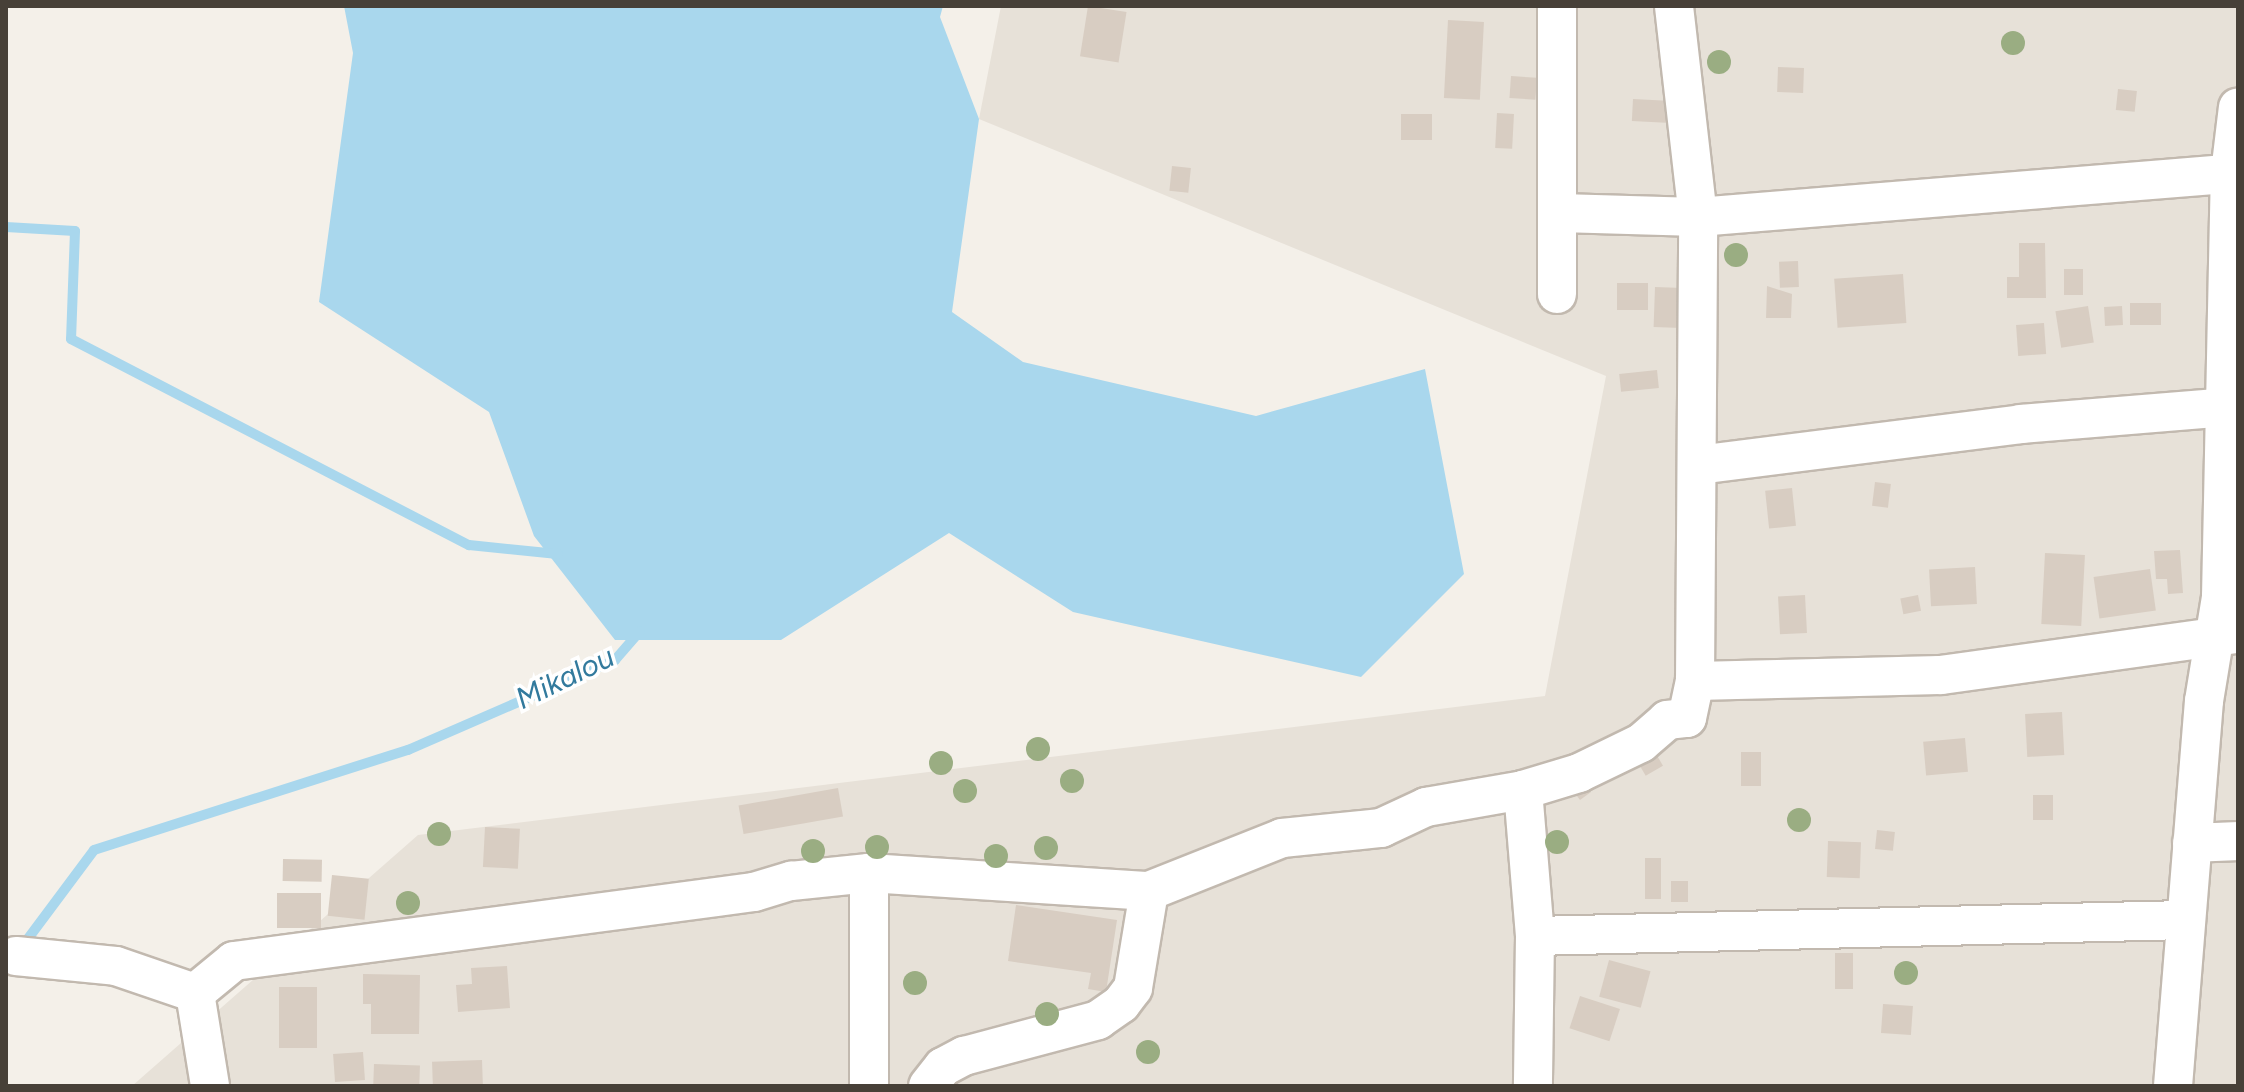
<!DOCTYPE html>
<style>
body{margin:0}
#map{position:relative;width:2244px;height:1092px;overflow:hidden;background:#f4f0e9;font-family:Figtree,sans-serif}
div>[style]{position:absolute}
.residential>*{inset:0;background:#e7e1d8}
.water>*{inset:0;background:#a9d7ed}
.stream>*{height:10px;margin:-5px;padding:0 5px;transform-origin:5px;border-radius:5px;background:#a9d7ed}
.building>*{inset:0;background:#d8cdc2;transform-origin:0 0}
.roads{filter:drop-shadow(2px 0 #c2b9af) drop-shadow(-2px 0 #c2b9af) drop-shadow(0 2px #c2b9af) drop-shadow(0 -2px #c2b9af)}
.minor>*{height:38px;margin:-19px;padding:0 19px;transform-origin:19px;border-radius:19px;background:#fff}
.trees>*{width:24px;height:24px;margin:-12px;border-radius:50%;background:#9aad82}
span{translate:-50% -50%;white-space:nowrap;text-align:center;line-height:1.15;-webkit-text-stroke:7px #fff;paint-order:stroke}
.water-label{font-size:30px;color:#327a9d;font-style:italic}
.frame{position:absolute;inset:0;border:8px solid #474038;pointer-events:none}
</style>
<div id="map">
<div class="residential">
<i style="clip-path:polygon(1001px 6px,2238px 6px,2238px 1086px,132px 1086px,418px 835px,1545px 696px,1606px 376px,979px 119px)"></i>
</div>
<div class="water">
<i style="clip-path:polygon(344px 6px,943px 6px,940px 17px,979px 119px,952px 312px,1023px 362px,1256px 416px,1425px 369px,1464px 574px,1361px 677px,1073px 612px,949px 533px,781px 640px,615px 640px,534px 536px,489px 412px,319px 302px,353px 53px)"></i>
</div>
<div class="stream">
<i style="left:6px;top:227px;width:69px;rotate:3.3deg"></i>
<i style="left:75px;top:231px;width:108px;rotate:92.1deg"></i>
<i style="left:71px;top:339px;width:448px;rotate:27.4deg"></i>
<i style="left:469px;top:545px;width:89px;rotate:5.8deg"></i>
<i style="left:21px;top:948px;width:122px;rotate:-53.3deg"></i>
<i style="left:94px;top:850px;width:330px;rotate:-17.7deg"></i>
<i style="left:408px;top:750px;width:226px;rotate:-23.5deg"></i>
<i style="left:615px;top:660px;width:38px;rotate:-49deg"></i>
</div>
<div class="building">
<i style="left:1088px;top:6px;width:39px;height:51px;rotate:9deg"></i>
<i style="left:1448px;top:20px;width:36px;height:78px;rotate:3deg"></i>
<i style="left:1778px;top:67px;width:26px;height:25px;rotate:2deg"></i>
<i style="left:1511px;top:76px;width:26px;height:22px;rotate:4deg"></i>
<i style="left:2118px;top:89px;width:19px;height:21px;rotate:6deg"></i>
<i style="left:1633px;top:99px;width:34px;height:22px;rotate:3deg"></i>
<i style="left:1497px;top:113px;width:17px;height:35px;rotate:3deg"></i>
<i style="left:1401px;top:114px;width:31px;height:26px"></i>
<i style="left:1172px;top:166px;width:19px;height:25px;rotate:6deg"></i>
<i style="clip-path:polygon(2019px 243px,2045px 243px,2046px 298px,2007px 298px,2007px 277px,2019px 277px)"></i>
<i style="left:1798px;top:261px;width:26px;height:19px;rotate:88deg"></i>
<i style="left:2064px;top:269px;width:19px;height:26px"></i>
<i style="left:1903px;top:274px;width:49px;height:69px;rotate:86deg"></i>
<i style="left:1617px;top:283px;width:31px;height:27px"></i>
<i style="clip-path:polygon(1767px 286px,1792px 294px,1791px 318px,1766px 318px)"></i>
<i style="left:1655px;top:287px;width:28px;height:40px;rotate:2deg"></i>
<i style="left:2130px;top:303px;width:31px;height:22px"></i>
<i style="left:2088px;top:306px;width:37px;height:33px;rotate:81deg"></i>
<i style="left:2122px;top:306px;width:19px;height:18px;rotate:87deg"></i>
<i style="left:2044px;top:323px;width:31px;height:28px;rotate:86deg"></i>
<i style="left:1657px;top:370px;width:18px;height:38px;rotate:84deg"></i>
<i style="left:1875px;top:482px;width:16px;height:24px;rotate:7deg"></i>
<i style="left:1792px;top:488px;width:38px;height:27px;rotate:84deg"></i>
<i style="clip-path:polygon(2180px 550px,2183px 593px,2168px 594px,2167px 579px,2156px 579px,2154px 551px)"></i>
<i style="left:2045px;top:553px;width:40px;height:71px;rotate:3deg"></i>
<i style="left:1975px;top:567px;width:37px;height:46px;rotate:87deg"></i>
<i style="left:2150px;top:569px;width:42px;height:57px;rotate:82deg"></i>
<i style="left:1805px;top:595px;width:38px;height:27px;rotate:87deg"></i>
<i style="left:1918px;top:595px;width:16px;height:18px;rotate:79deg"></i>
<i style="left:2062px;top:712px;width:43px;height:37px;rotate:87deg"></i>
<i style="left:1965px;top:738px;width:34px;height:42px;rotate:85deg"></i>
<i style="left:1655px;top:752px;width:16px;height:20px;rotate:60deg"></i>
<i style="left:1741px;top:752px;width:20px;height:34px"></i>
<i style="clip-path:polygon(1586px 785px,1591px 792px,1580px 800px,1574px 792px)"></i>
<i style="left:838px;top:788px;width:29px;height:101px;rotate:80deg"></i>
<i style="left:2053px;top:795px;width:25px;height:20px;rotate:90deg"></i>
<i style="left:485px;top:827px;width:35px;height:40px;rotate:3deg"></i>
<i style="left:1877px;top:830px;width:18px;height:19px;rotate:6deg"></i>
<i style="left:1828px;top:841px;width:33px;height:36px;rotate:2deg"></i>
<i style="left:1645px;top:858px;width:16px;height:41px"></i>
<i style="left:283px;top:859px;width:39px;height:22px;rotate:1deg"></i>
<i style="left:332px;top:875px;width:37px;height:41px;rotate:6deg"></i>
<i style="left:1671px;top:881px;width:17px;height:21px"></i>
<i style="left:277px;top:893px;width:44px;height:35px"></i>
<i style="clip-path:polygon(1016px 905px,1117px 920px,1106px 992px,1088px 989px,1091px 973px,1008px 961px)"></i>
<i style="left:1835px;top:953px;width:18px;height:36px"></i>
<i style="left:1609px;top:960px;width:43px;height:38px;rotate:15deg"></i>
<i style="clip-path:polygon(507px 966px,510px 1008px,458px 1012px,456px 985px,472px 984px,471px 968px)"></i>
<i style="clip-path:polygon(363px 974px,420px 975px,419px 1034px,371px 1034px,371px 1004px,363px 1004px)"></i>
<i style="left:279px;top:987px;width:38px;height:61px"></i>
<i style="left:1580px;top:996px;width:42px;height:34px;rotate:18deg"></i>
<i style="left:1883px;top:1004px;width:30px;height:29px;rotate:4deg"></i>
<i style="left:363px;top:1052px;width:28px;height:30px;rotate:86deg"></i>
<i style="left:482px;top:1060px;width:26px;height:50px;rotate:88deg"></i>
<i style="left:374px;top:1064px;width:46px;height:22px;rotate:2deg"></i>
</div>
<div class="roads">
<div class="minor">
<i style="left:1560px;top:213px;width:138px;rotate:1.7deg"></i>
<i style="left:1698px;top:217px;width:542px;rotate:-4.66deg"></i>
<i style="left:1557px;top:294px;width:288px;rotate:-90deg"></i>
<i style="left:1698px;top:465px;width:326px;rotate:-7.2deg"></i>
<i style="left:2021px;top:424px;width:218px;rotate:-4.7deg"></i>
<i style="left:1695px;top:681px;width:246px;rotate:-1.4deg"></i>
<i style="left:1941px;top:675px;width:299px;rotate:-7.9deg"></i>
<i style="left:1523px;top:790px;width:146px;rotate:85.3deg"></i>
<i style="left:1535px;top:936px;width:150px;rotate:90.8deg"></i>
<i style="left:2192px;top:843px;width:46px;rotate:-2.5deg"></i>
<i style="left:869px;top:873px;width:213px;rotate:90deg"></i>
<i style="left:1535px;top:936px;width:651px;rotate:-1.41deg"></i>
<i style="left:16px;top:956px;width:100px;rotate:5.7deg"></i>
<i style="left:116px;top:966px;width:83px;rotate:18.9deg"></i>
<i style="left:195px;top:993px;width:94px;rotate:80.8deg"></i>
<i style="left:195px;top:993px;width:50px;rotate:-39.4deg"></i>
<i style="left:234px;top:961px;width:525px;rotate:-7.56deg"></i>
<i style="left:754px;top:892px;width:39px;rotate:-17deg"></i>
<i style="left:791px;top:881px;width:78px;rotate:-5.9deg"></i>
<i style="left:869px;top:873px;width:281px;rotate:3.7deg"></i>
<i style="left:1149px;top:891px;width:143px;rotate:-21.7deg"></i>
<i style="left:1282px;top:838px;width:100px;rotate:-5.8deg"></i>
<i style="left:1381px;top:828px;width:50px;rotate:-25deg"></i>
<i style="left:1426px;top:807px;width:98px;rotate:-9.9deg"></i>
<i style="left:1523px;top:790px;width:59px;rotate:-16.9deg"></i>
<i style="left:1579px;top:773px;width:69px;rotate:-25.8deg"></i>
<i style="left:1641px;top:743px;width:35px;rotate:-41deg"></i>
<i style="left:1667px;top:720px;width:20px;rotate:-6deg"></i>
<i style="left:1687px;top:718px;width:38px;rotate:-78deg"></i>
<i style="left:1695px;top:681px;width:464px;rotate:-89.6deg"></i>
<i style="left:1698px;top:217px;width:212px;rotate:-96.5deg"></i>
<i style="left:928px;top:1086px;width:24px;rotate:-52deg"></i>
<i style="left:943px;top:1067px;width:24px;rotate:-28deg"></i>
<i style="left:964px;top:1056px;width:139px;rotate:-15deg"></i>
<i style="left:1098px;top:1020px;width:28px;rotate:-35deg"></i>
<i style="left:1121px;top:1004px;width:20px;rotate:-53deg"></i>
<i style="left:1133px;top:988px;width:98px;rotate:-80.6deg"></i>
<i style="left:2173px;top:1086px;width:386px;rotate:-85.4deg"></i>
<i style="left:2204px;top:701px;width:105px;rotate:-80.7deg"></i>
<i style="left:2221px;top:597px;width:424px;rotate:-88.8deg"></i>
<i style="left:2230px;top:173px;width:66px;rotate:-83.1deg"></i>
</div>
</div>
<div class="trees">
<i style="left:2013px;top:43px"></i>
<i style="left:1719px;top:62px"></i>
<i style="left:1736px;top:255px"></i>
<i style="left:1038px;top:749px"></i>
<i style="left:941px;top:763px"></i>
<i style="left:1072px;top:781px"></i>
<i style="left:965px;top:791px"></i>
<i style="left:1799px;top:820px"></i>
<i style="left:439px;top:834px"></i>
<i style="left:1557px;top:842px"></i>
<i style="left:877px;top:847px"></i>
<i style="left:1046px;top:848px"></i>
<i style="left:813px;top:851px"></i>
<i style="left:996px;top:856px"></i>
<i style="left:408px;top:903px"></i>
<i style="left:1906px;top:973px"></i>
<i style="left:915px;top:983px"></i>
<i style="left:1047px;top:1014px"></i>
<i style="left:1148px;top:1052px"></i>
</div>
<div class="water-label">
<span style="left:565px;top:678px;rotate:-26deg">Mikalou</span>
</div>
<div class="frame"></div>
</div>
